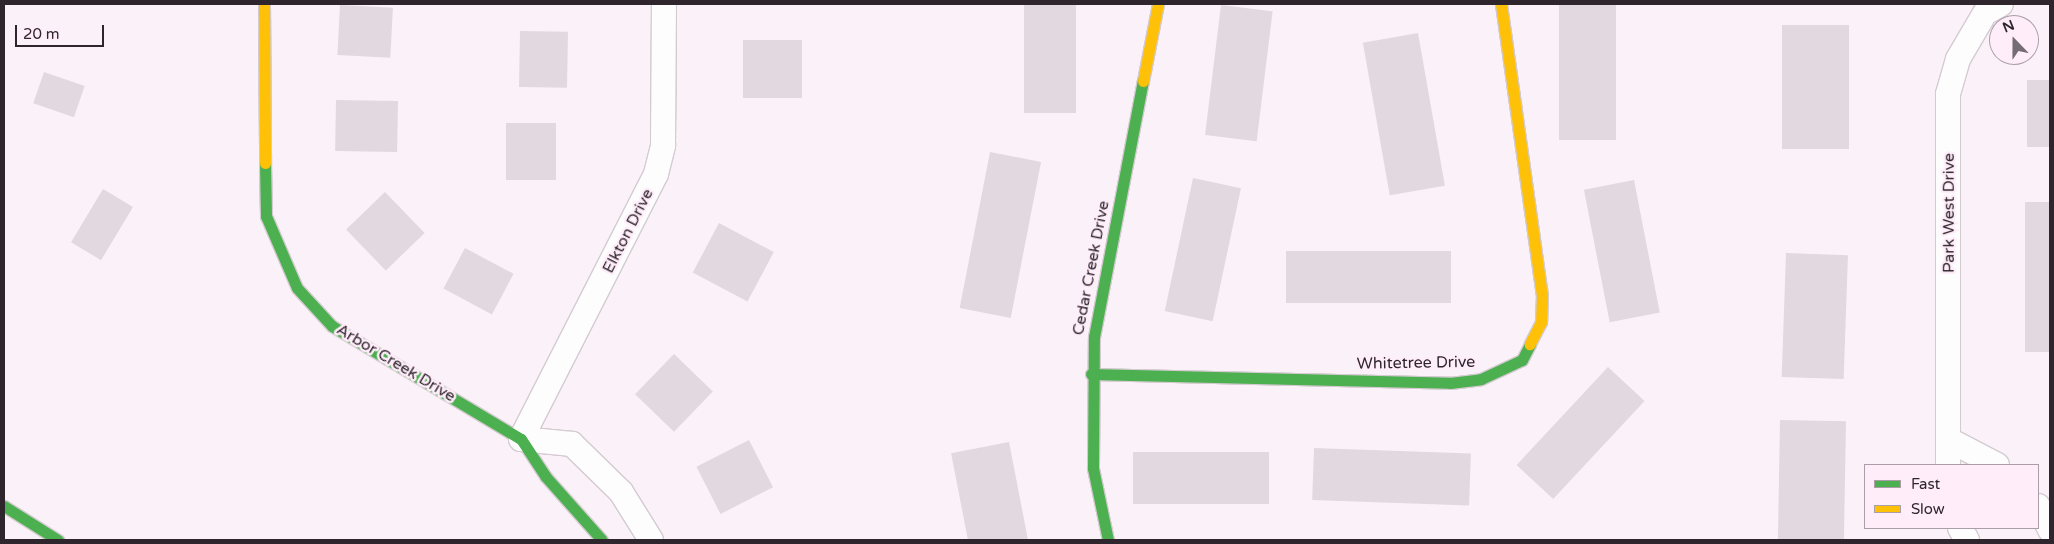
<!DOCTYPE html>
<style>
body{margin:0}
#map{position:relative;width:2054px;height:544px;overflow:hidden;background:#fbf2f9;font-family:"Varela Round",sans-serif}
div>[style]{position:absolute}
.building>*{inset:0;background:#e2d8df;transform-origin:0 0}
.roads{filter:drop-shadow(1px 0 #d3cbd0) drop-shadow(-1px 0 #d3cbd0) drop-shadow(0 1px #d3cbd0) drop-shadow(0 -1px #d3cbd0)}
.street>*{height:24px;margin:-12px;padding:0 12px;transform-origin:12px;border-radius:12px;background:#fefdfe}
.fast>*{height:11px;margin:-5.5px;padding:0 5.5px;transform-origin:5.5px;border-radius:5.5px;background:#4caf50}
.slow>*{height:11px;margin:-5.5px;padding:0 5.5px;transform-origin:5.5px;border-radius:5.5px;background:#ffc107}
span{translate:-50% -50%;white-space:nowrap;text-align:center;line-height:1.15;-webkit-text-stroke:5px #ffeefa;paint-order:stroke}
.street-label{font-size:16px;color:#2e262c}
.frame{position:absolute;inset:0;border:5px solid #2e262c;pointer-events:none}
.legend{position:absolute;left:1864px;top:464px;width:175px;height:65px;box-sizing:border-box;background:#ffeefa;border:1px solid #ab9ea8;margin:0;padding:6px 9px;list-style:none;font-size:15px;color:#2e262c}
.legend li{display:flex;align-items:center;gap:10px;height:25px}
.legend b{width:25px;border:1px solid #ab9ea8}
.north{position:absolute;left:1989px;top:15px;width:50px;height:50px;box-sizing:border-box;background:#ffeefa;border:1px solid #ab9ea8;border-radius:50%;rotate:338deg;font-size:14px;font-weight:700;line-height:20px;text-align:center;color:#2e262c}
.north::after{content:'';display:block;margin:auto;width:18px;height:22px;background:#766d74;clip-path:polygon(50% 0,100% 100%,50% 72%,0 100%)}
.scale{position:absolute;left:15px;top:25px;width:89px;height:22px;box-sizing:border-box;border:2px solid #2e262c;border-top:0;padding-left:6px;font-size:15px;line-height:18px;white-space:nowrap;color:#2e262c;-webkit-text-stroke:4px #ffeefa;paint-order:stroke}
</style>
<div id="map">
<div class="building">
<i style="left:1024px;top:4px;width:52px;height:109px"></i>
<i style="left:1559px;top:4px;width:57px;height:136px"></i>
<i style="left:340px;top:5px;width:53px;height:50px;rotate:3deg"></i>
<i style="left:1221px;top:5px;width:52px;height:131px;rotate:7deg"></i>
<i style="left:1782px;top:25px;width:67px;height:124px"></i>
<i style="left:520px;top:31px;width:48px;height:56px;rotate:1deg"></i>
<i style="left:1418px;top:33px;width:155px;height:56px;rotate:80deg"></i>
<i style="left:743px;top:40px;width:59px;height:58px"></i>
<i style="left:44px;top:72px;width:43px;height:33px;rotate:19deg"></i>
<i style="left:2027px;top:80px;width:23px;height:67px"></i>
<i style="left:336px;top:100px;width:62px;height:51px;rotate:1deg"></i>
<i style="left:506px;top:123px;width:50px;height:57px"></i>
<i style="left:990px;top:152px;width:52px;height:159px;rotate:11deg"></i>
<i style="left:1193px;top:178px;width:49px;height:136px;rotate:12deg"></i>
<i style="left:1634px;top:180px;width:135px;height:51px;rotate:79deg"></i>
<i style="left:103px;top:189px;width:35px;height:62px;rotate:31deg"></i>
<i style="left:385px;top:192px;width:57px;height:54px;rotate:46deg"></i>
<i style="left:2050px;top:202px;width:150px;height:25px;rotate:90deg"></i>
<i style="left:719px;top:223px;width:62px;height:56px;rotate:28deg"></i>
<i style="left:465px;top:248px;width:55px;height:46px;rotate:28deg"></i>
<i style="left:1286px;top:251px;width:165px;height:52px"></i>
<i style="left:1786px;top:253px;width:62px;height:124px;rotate:2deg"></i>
<i style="left:674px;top:354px;width:54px;height:56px;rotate:44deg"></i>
<i style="left:1608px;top:367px;width:50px;height:134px;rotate:43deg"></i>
<i style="left:1780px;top:420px;width:66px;height:120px;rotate:1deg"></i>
<i style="left:749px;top:440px;width:53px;height:59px;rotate:63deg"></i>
<i style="left:1009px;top:442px;width:100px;height:59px;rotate:79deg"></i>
<i style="left:1314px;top:448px;width:157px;height:52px;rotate:2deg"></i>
<i style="left:1133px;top:452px;width:136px;height:52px"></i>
</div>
<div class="roads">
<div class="street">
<i style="left:1949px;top:440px;width:54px;rotate:27.5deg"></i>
<i style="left:1948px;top:465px;width:371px;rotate:-90deg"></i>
<i style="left:1948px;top:94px;width:36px;rotate:-74deg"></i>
<i style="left:1958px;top:59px;width:53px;rotate:-59.6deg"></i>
<i style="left:1985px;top:13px;width:18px;rotate:-29deg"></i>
<i style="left:2038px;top:506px;width:27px;rotate:63deg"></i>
<i style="left:1960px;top:528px;width:14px;rotate:60deg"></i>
<i style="left:651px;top:540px;width:57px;rotate:-122deg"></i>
<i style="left:621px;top:492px;width:69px;rotate:-135.6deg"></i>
<i style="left:572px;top:444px;width:51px;rotate:-174.4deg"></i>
<i style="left:521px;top:439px;width:297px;rotate:-63deg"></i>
<i style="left:656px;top:174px;width:30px;rotate:-76deg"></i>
<i style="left:663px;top:145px;width:141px;rotate:-89.6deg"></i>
</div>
<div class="fast">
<i style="left:265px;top:163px;width:53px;rotate:88.9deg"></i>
<i style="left:266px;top:216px;width:78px;rotate:66.7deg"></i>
<i style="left:297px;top:288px;width:52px;rotate:47.4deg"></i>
<i style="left:332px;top:326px;width:220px;rotate:30.9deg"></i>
<i style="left:521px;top:439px;width:45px;rotate:56.7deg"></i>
<i style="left:546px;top:477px;width:84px;rotate:48.4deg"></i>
<i style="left:1091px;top:374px;width:359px;rotate:1.4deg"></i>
<i style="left:1450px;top:383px;width:31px;rotate:-7deg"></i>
<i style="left:1481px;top:379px;width:45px;rotate:-24.9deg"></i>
<i style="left:1522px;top:360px;width:18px;rotate:-63deg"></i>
<i style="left:4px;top:506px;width:64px;rotate:32.2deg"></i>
<i style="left:1108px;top:540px;width:74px;rotate:-101.8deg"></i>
<i style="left:1093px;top:468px;width:131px;rotate:-89.6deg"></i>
<i style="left:1094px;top:337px;width:261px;rotate:-79.2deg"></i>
</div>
<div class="slow">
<i style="left:264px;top:4px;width:159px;rotate:89.6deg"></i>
<i style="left:1501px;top:4px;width:294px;rotate:82deg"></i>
<i style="left:1542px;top:295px;width:27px;rotate:92deg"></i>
<i style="left:1541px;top:322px;width:25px;rotate:117deg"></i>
<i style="left:1143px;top:81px;width:78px;rotate:-79deg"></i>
</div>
</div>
<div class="street-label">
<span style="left:1949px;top:213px;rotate:-90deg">Park West Drive</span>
<span style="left:628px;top:231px;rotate:-63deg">Elkton Drive</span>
<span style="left:1091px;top:268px;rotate:-79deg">Cedar Creek Drive</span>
<span style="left:396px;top:363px;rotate:31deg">Arbor Creek Drive</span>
<span style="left:1416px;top:363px;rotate:-1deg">Whitetree Drive</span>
</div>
<div class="frame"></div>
<ul class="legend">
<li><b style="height:6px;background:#4caf50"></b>Fast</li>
<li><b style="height:6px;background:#ffc107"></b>Slow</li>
</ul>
<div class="north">N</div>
<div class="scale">20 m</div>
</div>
